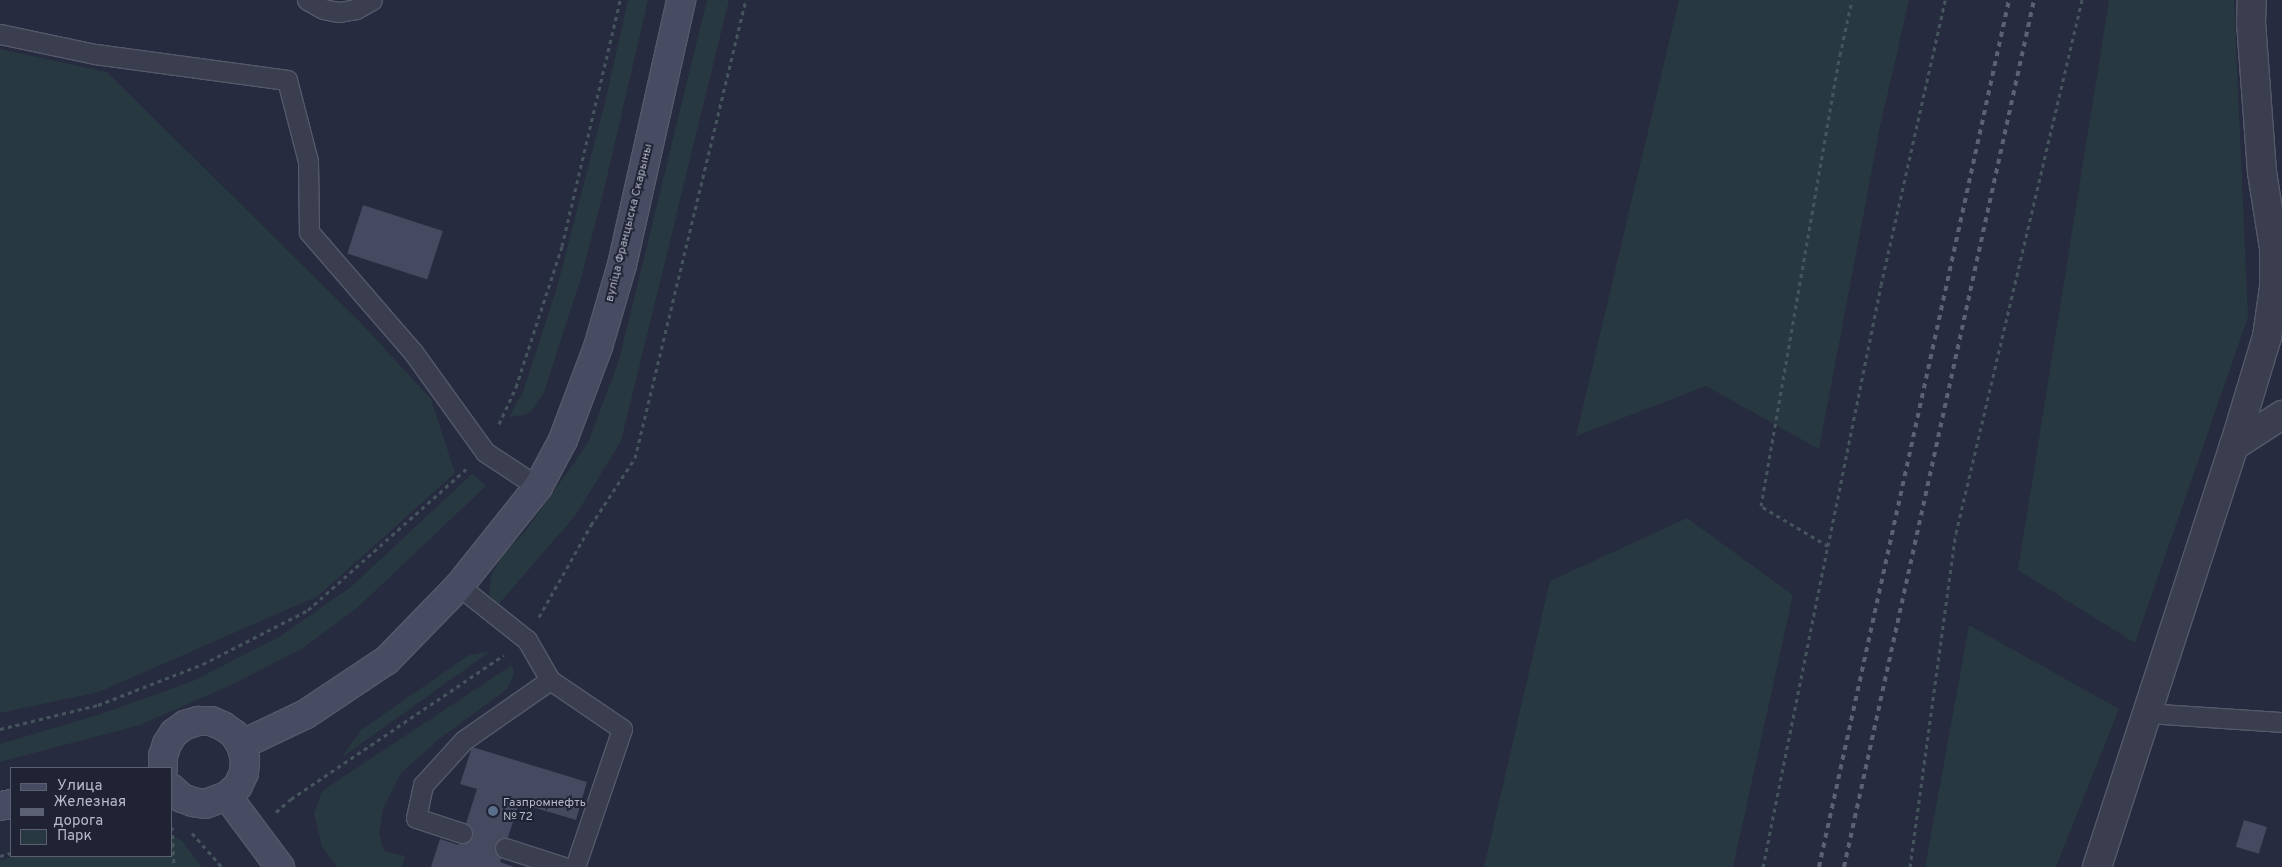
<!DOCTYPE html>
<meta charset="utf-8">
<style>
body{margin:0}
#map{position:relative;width:2282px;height:867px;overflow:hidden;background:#262b3f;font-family:Overpass,sans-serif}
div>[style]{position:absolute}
.green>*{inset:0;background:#283840}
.building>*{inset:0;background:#454a61;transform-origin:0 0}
.path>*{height:3px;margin-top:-1.5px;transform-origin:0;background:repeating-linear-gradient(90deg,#46555d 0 4px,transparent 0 8px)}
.roads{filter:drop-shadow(1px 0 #55596a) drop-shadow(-1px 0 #55596a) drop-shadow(0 1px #55596a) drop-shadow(0 -1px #55596a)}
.lane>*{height:19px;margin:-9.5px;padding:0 9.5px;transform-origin:9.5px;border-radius:9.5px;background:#3a3e4f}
.street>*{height:28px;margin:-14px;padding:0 14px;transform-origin:14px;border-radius:14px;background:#3a3e4f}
.secondary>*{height:28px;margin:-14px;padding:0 14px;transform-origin:14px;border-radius:14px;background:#484c62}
.rail>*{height:4px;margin-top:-2px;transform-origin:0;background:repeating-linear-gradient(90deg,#5c6176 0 5px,transparent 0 10px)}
.dots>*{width:14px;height:14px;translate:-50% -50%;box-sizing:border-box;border:2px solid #1f2334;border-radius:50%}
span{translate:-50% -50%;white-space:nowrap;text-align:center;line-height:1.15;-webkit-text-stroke:4px #1f2334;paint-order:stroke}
.street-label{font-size:12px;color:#b6b9ca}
.poi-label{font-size:12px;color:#b6b9ca}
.left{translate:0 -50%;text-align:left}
.legend{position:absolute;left:10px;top:767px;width:162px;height:90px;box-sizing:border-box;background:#1f2334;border:1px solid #5b5f70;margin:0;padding:6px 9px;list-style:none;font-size:15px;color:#b6b9ca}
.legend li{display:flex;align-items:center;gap:10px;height:25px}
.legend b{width:25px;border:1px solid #5b5f70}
</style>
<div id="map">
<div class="green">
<i style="clip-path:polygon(628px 0,648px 0,603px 194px,581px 278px,543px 395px,531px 411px,523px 415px,509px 417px,523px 392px,558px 284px,605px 102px)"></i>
<i style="clip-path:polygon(707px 0,729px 0,621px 441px,575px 516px,496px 607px,489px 593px,491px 576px,503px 554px,525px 532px,588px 443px,619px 360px)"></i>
<i style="clip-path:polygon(1679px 0,1909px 0,1880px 127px,1819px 449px,1706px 386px,1576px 436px)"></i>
<i style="clip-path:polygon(2109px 0,2234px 0,2248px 317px,2135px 643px,2018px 570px)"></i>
<i style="clip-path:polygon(0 49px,107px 72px,360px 322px,431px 399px,455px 473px,318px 596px,99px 692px,0 713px)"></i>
<i style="clip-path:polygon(472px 474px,486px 486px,357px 608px,303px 648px,229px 686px,140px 725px,0 762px,0 744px,101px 714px,193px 681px,279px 637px,351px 587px)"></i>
<i style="clip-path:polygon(1687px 518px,1793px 595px,1733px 867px,1484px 867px,1550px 581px)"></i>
<i style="clip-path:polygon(1969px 625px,2119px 709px,2056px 867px,1925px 867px)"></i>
<i style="clip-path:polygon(491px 651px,341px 758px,361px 730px,469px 655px)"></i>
<i style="clip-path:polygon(512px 665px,514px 674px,506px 690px,439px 739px,401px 773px,383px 809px,379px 833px,384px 851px,405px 856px,402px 867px,337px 867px,322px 847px,314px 814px,322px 791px)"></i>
<i style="clip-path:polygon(171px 834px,182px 841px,202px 867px,0 867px,0 860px,16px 856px,171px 856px)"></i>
</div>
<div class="building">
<i style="left:363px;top:205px;width:84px;height:51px;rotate:18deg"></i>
<i style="clip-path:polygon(472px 747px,587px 782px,576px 820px,519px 803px,500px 862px,514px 867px,431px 867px,440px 839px,459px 845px,477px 789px,460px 784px)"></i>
<i style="left:2244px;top:820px;width:24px;height:28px;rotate:17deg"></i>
</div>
<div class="path">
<i style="left:499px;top:424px;width:41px;rotate:-65.3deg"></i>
<i style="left:516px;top:387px;width:148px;rotate:-71.9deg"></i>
<i style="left:562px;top:246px;width:253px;rotate:-76.7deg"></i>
<i style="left:1828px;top:546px;width:266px;rotate:-78.5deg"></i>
<i style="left:1881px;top:285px;width:292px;rotate:-77.3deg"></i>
<i style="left:539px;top:617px;width:106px;rotate:-60.5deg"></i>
<i style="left:591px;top:525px;width:80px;rotate:-56.7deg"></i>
<i style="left:635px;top:458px;width:471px;rotate:-76.4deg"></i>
<i style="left:0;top:729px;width:101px;rotate:-13.8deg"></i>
<i style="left:98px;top:705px;width:113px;rotate:-21.3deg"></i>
<i style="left:203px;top:664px;width:118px;rotate:-27.2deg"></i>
<i style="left:308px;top:610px;width:212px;rotate:-41.7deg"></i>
<i style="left:276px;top:812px;width:20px;rotate:-41deg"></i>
<i style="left:291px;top:799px;width:257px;rotate:-34.1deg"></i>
<i style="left:172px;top:827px;width:40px;rotate:87.1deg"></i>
<i style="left:192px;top:833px;width:45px;rotate:48.6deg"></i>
<i style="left:0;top:856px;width:11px;rotate:-15deg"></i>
<i style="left:1763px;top:867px;width:328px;rotate:-78.6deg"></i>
<i style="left:1828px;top:546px;width:78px;rotate:-149.2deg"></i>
<i style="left:1761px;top:506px;width:458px;rotate:-80.1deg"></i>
<i style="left:1840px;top:55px;width:56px;rotate:-77.7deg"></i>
<i style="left:1910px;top:867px;width:337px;rotate:-82.2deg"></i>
<i style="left:1956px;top:533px;width:548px;rotate:-76.7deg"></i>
</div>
<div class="roads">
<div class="lane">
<i style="left:307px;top:0;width:18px;rotate:29deg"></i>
<i style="left:323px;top:9px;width:16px;rotate:11deg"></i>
<i style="left:339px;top:12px;width:17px;rotate:-10deg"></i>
<i style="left:356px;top:9px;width:18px;rotate:-29deg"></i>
<i style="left:0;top:34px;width:97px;rotate:11.9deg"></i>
<i style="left:95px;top:54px;width:194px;rotate:7.7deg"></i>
<i style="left:287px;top:80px;width:84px;rotate:75.5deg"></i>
<i style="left:308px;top:161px;width:71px;rotate:89.2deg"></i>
<i style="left:309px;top:232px;width:159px;rotate:49.1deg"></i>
<i style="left:413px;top:352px;width:123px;rotate:54.2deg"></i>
<i style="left:485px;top:452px;width:64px;rotate:33.4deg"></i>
<i style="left:459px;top:586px;width:87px;rotate:38.5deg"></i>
<i style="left:527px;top:640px;width:46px;rotate:60.1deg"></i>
<i style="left:550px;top:680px;width:87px;rotate:34.2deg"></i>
<i style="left:622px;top:729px;width:146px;rotate:108.8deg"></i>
<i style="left:2146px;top:713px;width:136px;rotate:3.8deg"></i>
<i style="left:462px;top:833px;width:48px;rotate:-161.9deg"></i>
<i style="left:416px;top:818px;width:34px;rotate:-78deg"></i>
<i style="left:423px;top:785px;width:61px;rotate:-47.7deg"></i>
<i style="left:464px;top:740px;width:105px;rotate:-34.9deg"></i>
<i style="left:505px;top:848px;width:62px;rotate:17.9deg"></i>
</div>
<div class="street">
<i style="left:2234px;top:446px;width:57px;rotate:-32.9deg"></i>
<i style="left:2097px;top:867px;width:443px;rotate:-72deg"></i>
<i style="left:2234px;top:446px;width:114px;rotate:-73.2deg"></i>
<i style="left:2267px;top:337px;width:50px;rotate:-82deg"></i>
<i style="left:2274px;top:287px;width:39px;rotate:-90deg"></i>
<i style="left:2274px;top:248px;width:77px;rotate:-99deg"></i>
<i style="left:2262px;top:172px;width:149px;rotate:-94.2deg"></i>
<i style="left:2251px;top:23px;width:23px;rotate:-88deg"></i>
</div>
<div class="secondary">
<i style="left:241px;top:745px;width:72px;rotate:-25.5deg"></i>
<i style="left:306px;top:714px;width:97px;rotate:-33.7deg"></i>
<i style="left:387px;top:660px;width:103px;rotate:-45.8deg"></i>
<i style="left:459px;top:586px;width:127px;rotate:-51.4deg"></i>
<i style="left:538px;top:487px;width:53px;rotate:-62deg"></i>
<i style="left:563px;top:440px;width:99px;rotate:-69.4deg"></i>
<i style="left:598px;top:347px;width:85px;rotate:-73.7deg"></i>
<i style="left:622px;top:265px;width:271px;rotate:-77.4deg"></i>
<i style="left:163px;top:768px;width:12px;rotate:-90deg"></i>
<i style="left:163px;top:756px;width:13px;rotate:-72deg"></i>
<i style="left:167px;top:744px;width:13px;rotate:-58deg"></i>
<i style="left:174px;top:733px;width:14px;rotate:-36deg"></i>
<i style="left:185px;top:725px;width:14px;rotate:-17deg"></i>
<i style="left:198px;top:721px;width:13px"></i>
<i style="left:211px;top:721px;width:13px;rotate:23deg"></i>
<i style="left:223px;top:726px;width:14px;rotate:36deg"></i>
<i style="left:234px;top:734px;width:13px;rotate:58deg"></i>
<i style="left:241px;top:745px;width:15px;rotate:74deg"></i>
<i style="left:245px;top:759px;width:14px;rotate:94deg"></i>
<i style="left:244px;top:773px;width:14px;rotate:115deg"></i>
<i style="left:238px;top:786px;width:15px;rotate:138deg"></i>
<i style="left:227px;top:796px;width:23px;rotate:160deg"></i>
<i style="left:205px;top:804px;width:12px;rotate:-171deg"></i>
<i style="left:193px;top:802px;width:12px;rotate:-160deg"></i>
<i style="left:182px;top:798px;width:15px;rotate:-138deg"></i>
<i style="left:227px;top:796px;width:89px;rotate:53.3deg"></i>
<i style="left:0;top:806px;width:11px;rotate:-10deg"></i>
</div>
</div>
<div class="rail">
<i style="left:1819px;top:867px;width:888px;rotate:-77.64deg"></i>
<i style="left:1844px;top:867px;width:888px;rotate:-77.64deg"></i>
</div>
<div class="dots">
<i style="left:493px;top:811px;background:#5c6f8a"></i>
</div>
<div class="street-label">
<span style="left:630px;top:223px;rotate:-76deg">вуліца Францыска Скарыны</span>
</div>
<div class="poi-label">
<span class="left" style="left:503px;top:811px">Газпромнефть<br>№ 72</span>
</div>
<ul class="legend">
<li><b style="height:6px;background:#484c62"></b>Улица</li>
<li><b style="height:6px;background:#5c6176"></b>Железная дорога</li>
<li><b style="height:14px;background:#283840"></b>Парк</li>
</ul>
</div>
